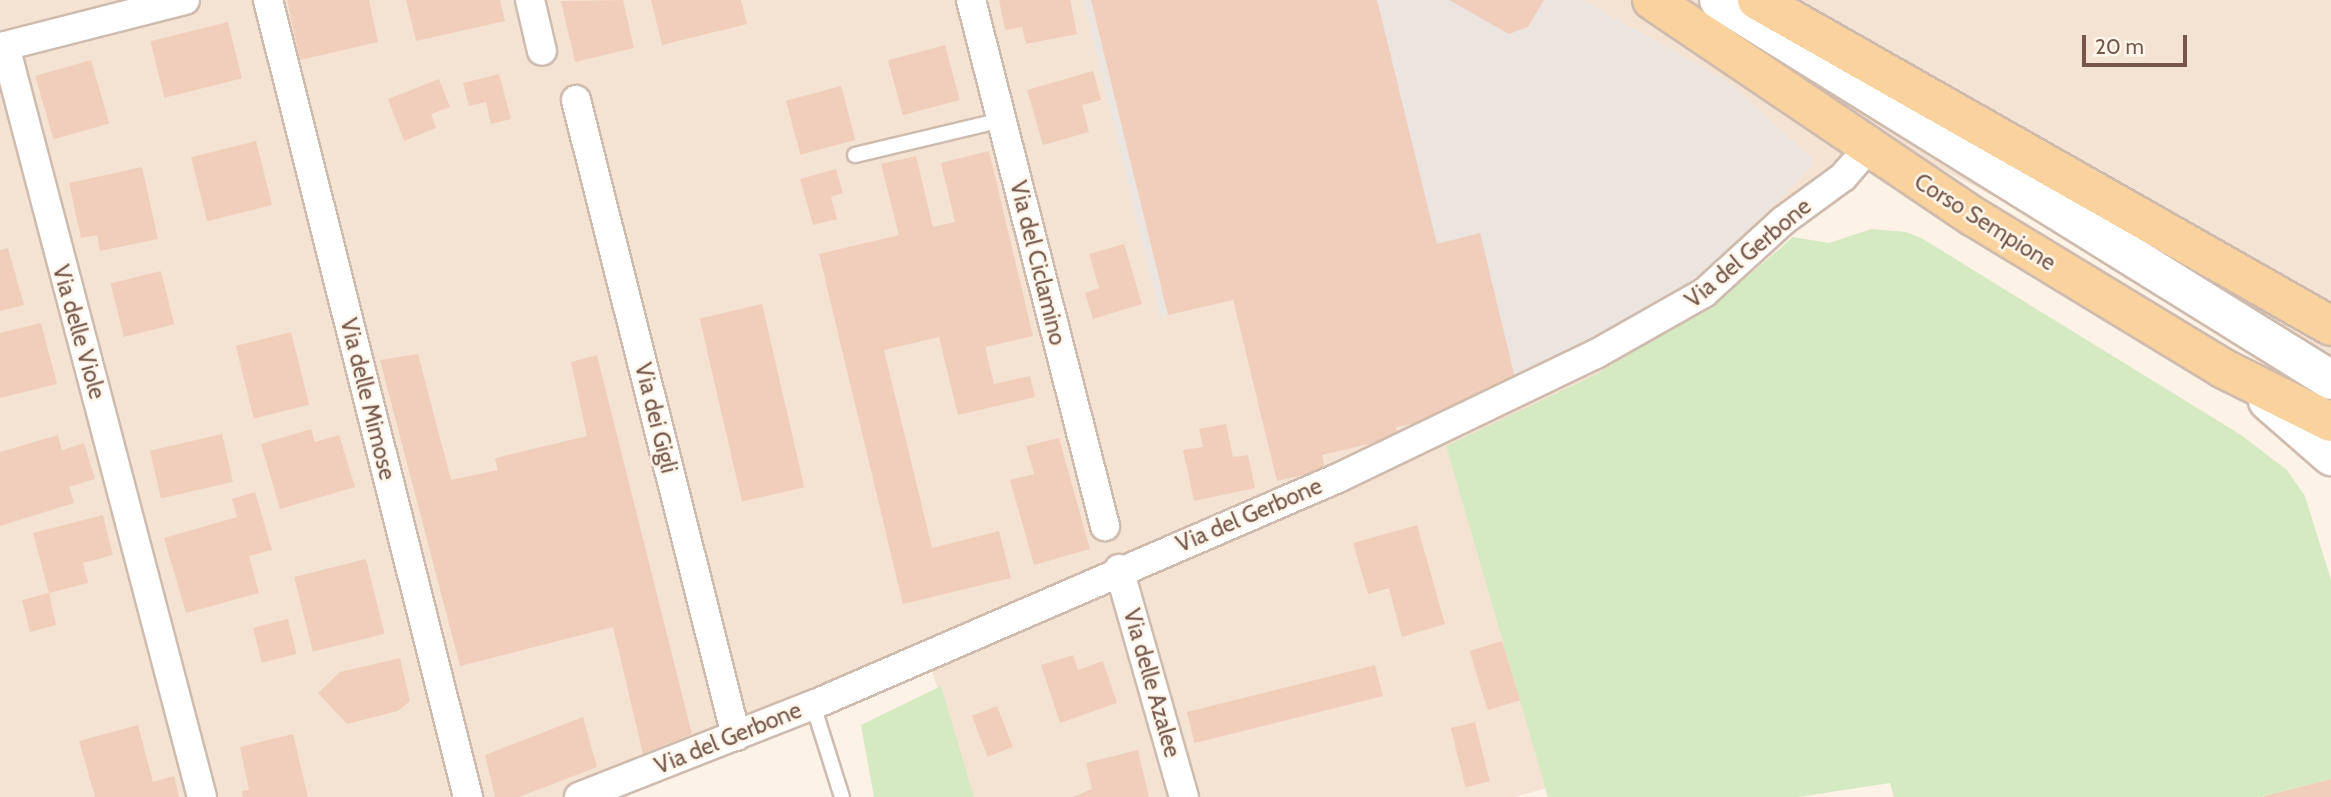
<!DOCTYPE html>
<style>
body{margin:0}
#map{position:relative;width:2331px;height:797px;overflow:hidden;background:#fcf2e5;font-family:Cabin,sans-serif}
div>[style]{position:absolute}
.residential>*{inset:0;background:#f4e3d3}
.industrial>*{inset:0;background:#ece4df}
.green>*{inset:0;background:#d5e9c3}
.building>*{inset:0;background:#f1cebc;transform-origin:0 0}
.roads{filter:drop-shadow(2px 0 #cfbbae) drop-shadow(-2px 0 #cfbbae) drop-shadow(0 2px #cfbbae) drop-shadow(0 -2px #cfbbae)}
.lane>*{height:14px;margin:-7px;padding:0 7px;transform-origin:7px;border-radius:7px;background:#fff}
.street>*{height:28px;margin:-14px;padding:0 14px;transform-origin:14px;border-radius:14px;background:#fff}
.secondary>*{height:38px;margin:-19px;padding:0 19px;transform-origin:19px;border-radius:19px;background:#fff}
.primary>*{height:38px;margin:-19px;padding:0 19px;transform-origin:19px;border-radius:19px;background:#fad29e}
span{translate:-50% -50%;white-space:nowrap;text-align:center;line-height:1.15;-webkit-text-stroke:5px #fff6eb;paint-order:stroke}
.street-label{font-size:23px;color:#74574a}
.scale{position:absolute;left:2082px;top:35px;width:105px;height:32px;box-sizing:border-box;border:4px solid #74574a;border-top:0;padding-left:9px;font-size:21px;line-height:24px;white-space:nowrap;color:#74574a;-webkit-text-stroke:5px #fff6eb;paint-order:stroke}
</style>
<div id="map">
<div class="residential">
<i style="clip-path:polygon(0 0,2331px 0,2331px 374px,1872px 132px,1689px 315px,1597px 375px,1446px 446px,1546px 788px,1515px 797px,974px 797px,927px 657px,580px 797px,0 797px)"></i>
</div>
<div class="industrial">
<i style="clip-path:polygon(1083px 0,1583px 0,1727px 81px,1812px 158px,1812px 165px,1724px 261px,1690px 289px,1516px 382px,1437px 419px,1397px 427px,1398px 437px,1322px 455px,1325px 470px,1277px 481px,1233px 300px,1160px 317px)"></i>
</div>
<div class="green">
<i style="clip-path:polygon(1871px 229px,1906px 232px,1923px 239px,2241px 435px,2287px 470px,2305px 496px,2331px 580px,2331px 779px,2261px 797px,1894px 797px,1890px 783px,1798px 797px,1548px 797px,1446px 446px,1597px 374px,1736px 286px,1793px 237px,1829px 243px)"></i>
<i style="clip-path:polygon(941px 686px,974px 797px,874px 797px,861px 725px)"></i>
</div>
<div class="building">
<i style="clip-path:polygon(287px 0,369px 0,378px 42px,300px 60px)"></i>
<i style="clip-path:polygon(406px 0,500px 0,505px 21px,416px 41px)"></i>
<i style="clip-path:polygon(623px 0,634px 48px,575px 62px,561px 1px)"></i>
<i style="clip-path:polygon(651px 0,741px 0,747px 24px,662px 45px)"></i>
<i style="clip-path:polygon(999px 0,1070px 0,1077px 34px,1026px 44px,1022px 27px,1005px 30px)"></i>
<i style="clip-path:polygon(1091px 0,1377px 0,1437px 244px,1480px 233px,1516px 382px,1437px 419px,1396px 427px,1398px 437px,1322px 455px,1325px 470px,1277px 481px,1233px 300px,1168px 315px)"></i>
<i style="clip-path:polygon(1449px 0,1544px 0,1528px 27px,1509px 34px)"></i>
<i style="left:228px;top:22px;width:58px;height:80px;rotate:76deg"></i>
<i style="left:945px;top:45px;width:57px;height:59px;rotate:75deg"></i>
<i style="left:91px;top:60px;width:66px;height:58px;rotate:74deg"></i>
<i style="clip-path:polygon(1093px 71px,1101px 100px,1082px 105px,1089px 132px,1043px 145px,1027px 90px)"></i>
<i style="clip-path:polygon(499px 74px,511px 119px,491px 124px,486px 102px,469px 106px,463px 83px)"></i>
<i style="clip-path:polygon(439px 79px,450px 107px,431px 114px,436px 128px,404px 141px,388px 99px)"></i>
<i style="left:841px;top:86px;width:56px;height:57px;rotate:75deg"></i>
<i style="left:256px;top:141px;width:66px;height:67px;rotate:76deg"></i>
<i style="clip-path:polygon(989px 151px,1033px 336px,985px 347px,994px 384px,1030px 376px,1035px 397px,958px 415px,939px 337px,884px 350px,932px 548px,999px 531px,1011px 578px,903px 604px,819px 254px,899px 235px,881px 164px,916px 156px,933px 227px,955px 222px,941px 163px)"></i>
<i style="clip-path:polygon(142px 167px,158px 239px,100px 251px,97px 235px,81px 238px,69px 183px)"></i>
<i style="clip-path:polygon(836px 169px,843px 193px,831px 197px,837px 219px,813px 225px,800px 179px)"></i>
<i style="clip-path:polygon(1124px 244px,1142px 304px,1093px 319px,1085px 293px,1099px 288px,1089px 254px)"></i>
<i style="clip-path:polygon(8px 248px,24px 305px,0 311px,0 250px)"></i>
<i style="left:161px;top:271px;width:55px;height:52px;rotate:76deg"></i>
<i style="left:762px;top:304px;width:188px;height:64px;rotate:77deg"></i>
<i style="clip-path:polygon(41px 323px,57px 384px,0 398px,0 333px)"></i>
<i style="left:291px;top:332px;width:75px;height:57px;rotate:76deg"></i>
<i style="clip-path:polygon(418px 354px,451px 480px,498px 470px,495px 458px,587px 436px,571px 362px,597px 355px,692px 734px,643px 754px,613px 627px,460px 666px,380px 360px)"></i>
<i style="clip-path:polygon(1226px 424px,1233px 457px,1248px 455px,1255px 488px,1194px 501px,1183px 450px,1203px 447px,1199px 429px)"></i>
<i style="clip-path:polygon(311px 429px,315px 442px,339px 435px,355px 487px,280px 509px,261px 444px)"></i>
<i style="left:222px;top:434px;width:49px;height:74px;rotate:77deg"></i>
<i style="clip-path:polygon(58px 435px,62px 450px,84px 443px,95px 479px,69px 487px,74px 503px,0 526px,0 452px)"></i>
<i style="clip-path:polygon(1059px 438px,1090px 549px,1034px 565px,1010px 480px,1034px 474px,1026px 446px)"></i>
<i style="clip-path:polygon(255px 492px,272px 550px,249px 556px,259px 593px,186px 613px,164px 538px,237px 517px,232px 499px)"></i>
<i style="clip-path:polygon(103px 515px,113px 555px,83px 563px,88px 583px,49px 593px,56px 625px,30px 632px,22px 600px,49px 593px,33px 533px)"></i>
<i style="clip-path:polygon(1417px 525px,1445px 624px,1402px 637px,1389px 588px,1368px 594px,1353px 543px)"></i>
<i style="left:366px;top:559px;width:77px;height:74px;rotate:76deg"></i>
<i style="left:288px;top:619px;width:36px;height:36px;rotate:76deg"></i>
<i style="left:1502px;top:641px;width:62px;height:34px;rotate:73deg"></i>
<i style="clip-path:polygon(1073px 655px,1078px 670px,1103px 661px,1117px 703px,1060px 723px,1041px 665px)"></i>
<i style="clip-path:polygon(400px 658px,410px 701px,398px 711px,347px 724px,318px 693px,340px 672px)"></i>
<i style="left:1375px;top:665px;width:32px;height:194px;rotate:76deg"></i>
<i style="left:997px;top:706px;width:44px;height:27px;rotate:69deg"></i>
<i style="clip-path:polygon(583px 717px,597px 767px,519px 797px,495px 797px,485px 755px)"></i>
<i style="left:1475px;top:722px;width:61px;height:25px;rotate:76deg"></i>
<i style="clip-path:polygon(138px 725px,153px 782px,174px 776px,179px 797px,95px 797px,79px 741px)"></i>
<i style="clip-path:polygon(293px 734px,308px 797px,243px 797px,242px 791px,249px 790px,240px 747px)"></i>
<i style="clip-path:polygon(1138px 750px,1149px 797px,1073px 797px,1092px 789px,1086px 763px)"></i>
<i style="clip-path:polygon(2331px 779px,2331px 797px,2264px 797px,2264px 796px)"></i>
</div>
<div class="roads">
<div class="lane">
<i style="left:855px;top:155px;width:151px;rotate:-13.4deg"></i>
<i style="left:813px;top:705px;width:96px;rotate:72.5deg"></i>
</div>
<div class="street">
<i style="left:185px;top:0;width:186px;rotate:165.7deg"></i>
<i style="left:5px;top:46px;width:776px;rotate:75.3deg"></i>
<i style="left:268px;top:0;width:822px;rotate:75.91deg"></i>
<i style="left:530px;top:0;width:52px;rotate:76.8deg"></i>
<i style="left:971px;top:0;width:543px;rotate:75.71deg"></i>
<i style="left:576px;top:100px;width:656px;rotate:75.88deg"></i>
<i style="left:1119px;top:569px;width:237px;rotate:74.1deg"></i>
<i style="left:579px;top:797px;width:251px;rotate:-21.5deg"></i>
<i style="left:813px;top:705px;width:572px;rotate:-23.38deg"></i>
<i style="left:1338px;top:478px;width:286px;rotate:-25.7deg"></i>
<i style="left:1596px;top:354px;width:124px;rotate:-29.5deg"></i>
<i style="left:1704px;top:293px;width:108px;rotate:-42.4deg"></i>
<i style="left:1784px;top:220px;width:73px;rotate:-36.1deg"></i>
<i style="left:1843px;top:177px;width:38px;rotate:-49deg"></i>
</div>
<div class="secondary">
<i style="left:1719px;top:0;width:720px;rotate:31.84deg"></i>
<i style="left:2268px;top:401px;width:84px;rotate:41.1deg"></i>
</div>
<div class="primary">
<i style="left:1652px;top:0;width:388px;rotate:34deg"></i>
<i style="left:1974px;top:217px;width:293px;rotate:31.3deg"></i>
<i style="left:2224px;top:369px;width:119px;rotate:26.4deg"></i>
<i style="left:1757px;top:0;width:660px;rotate:29.59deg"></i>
</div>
</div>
<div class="street-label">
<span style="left:1985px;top:222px;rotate:32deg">Corso Sempione</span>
<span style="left:1748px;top:253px;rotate:-40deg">Via del Gerbone</span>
<span style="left:1038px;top:263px;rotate:76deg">Via del Ciclamino</span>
<span style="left:79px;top:332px;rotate:74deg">Via delle Viole</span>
<span style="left:368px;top:399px;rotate:76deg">Via delle Mimose</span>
<span style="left:656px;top:418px;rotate:76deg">Via dei Gigli</span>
<span style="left:1249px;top:515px;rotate:-23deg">Via del Gerbone</span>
<span style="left:1152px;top:683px;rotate:74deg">Via delle Azalee</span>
<span style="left:728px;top:738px;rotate:-22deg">Via del Gerbone</span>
</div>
<div class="scale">20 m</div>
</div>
